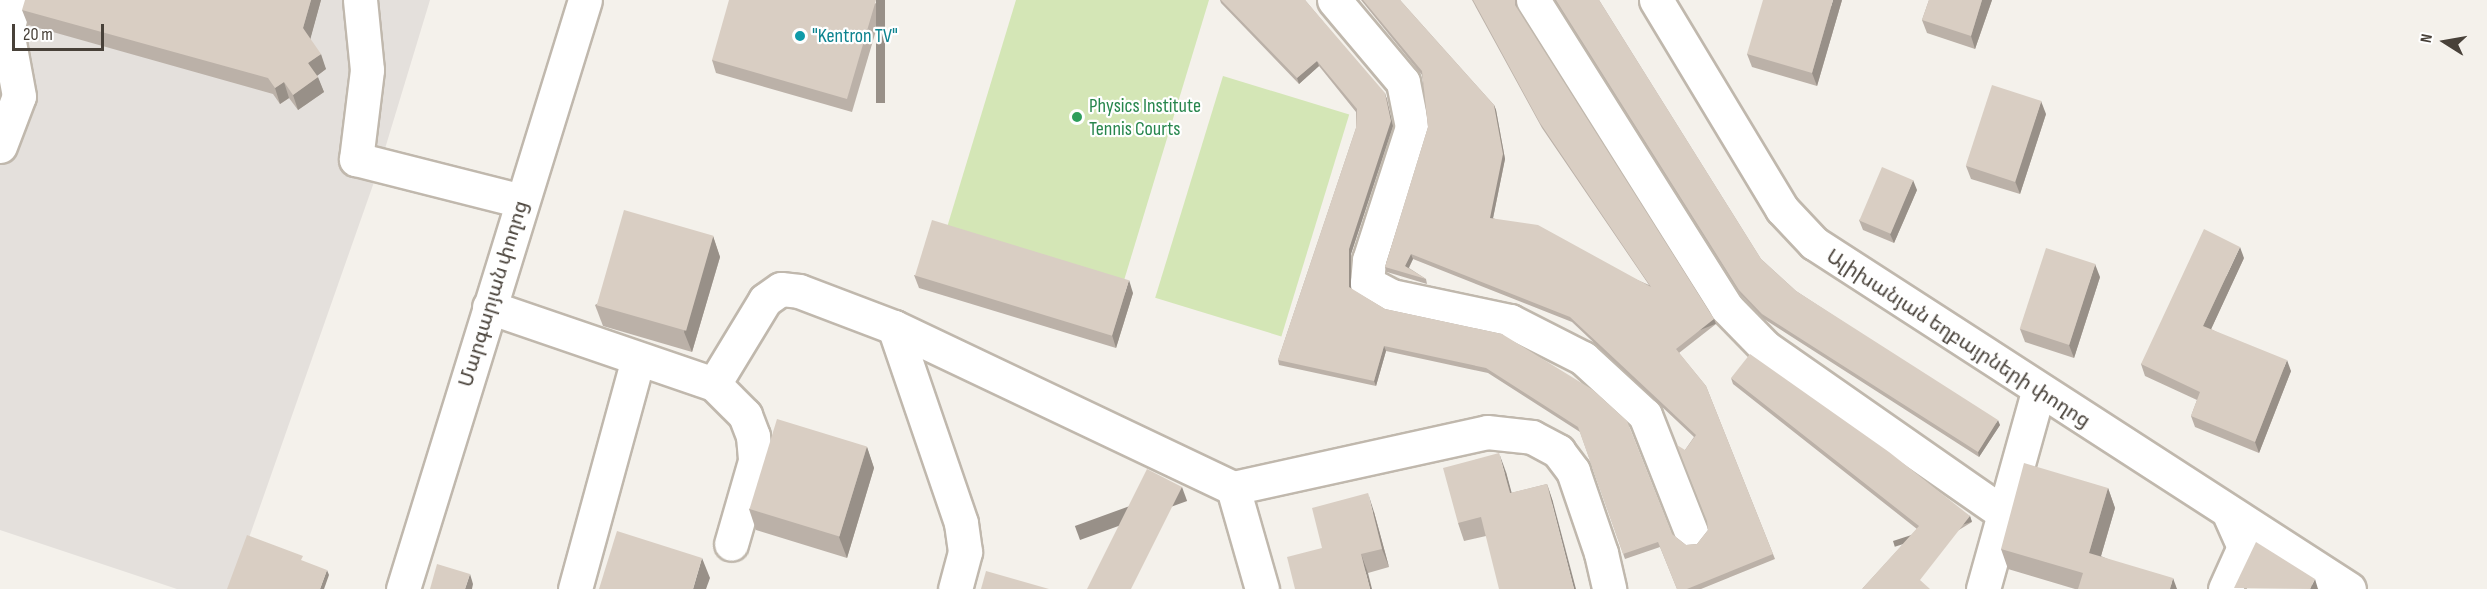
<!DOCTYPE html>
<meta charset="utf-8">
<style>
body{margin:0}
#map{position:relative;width:2487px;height:589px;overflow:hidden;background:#f4f1eb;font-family:"Sofia Sans Condensed","Noto Sans Armenian",sans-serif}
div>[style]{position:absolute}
.industrial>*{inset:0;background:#e4e0dc}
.green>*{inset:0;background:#d4e6b6;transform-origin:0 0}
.roads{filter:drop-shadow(2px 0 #c0b8ad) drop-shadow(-2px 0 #c0b8ad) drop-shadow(0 2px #c0b8ad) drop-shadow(0 -2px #c0b8ad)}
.minor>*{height:33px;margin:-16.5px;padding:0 16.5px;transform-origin:16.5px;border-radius:16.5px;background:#fff}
.wall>*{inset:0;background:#bbb1a8}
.shaded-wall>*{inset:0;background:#989088;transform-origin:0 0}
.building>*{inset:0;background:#d9cec3;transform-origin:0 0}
.dots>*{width:16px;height:16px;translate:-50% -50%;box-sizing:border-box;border:3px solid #fff;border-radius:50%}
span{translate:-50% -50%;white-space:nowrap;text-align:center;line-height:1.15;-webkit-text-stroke:4.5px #fff;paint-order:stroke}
.culture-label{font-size:20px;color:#0d838f}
.left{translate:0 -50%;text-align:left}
.leisure-label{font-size:20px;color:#27864d}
.street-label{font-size:20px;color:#484139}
.north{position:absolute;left:2415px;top:12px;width:60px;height:60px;-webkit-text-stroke:4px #fff;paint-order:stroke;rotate:281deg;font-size:16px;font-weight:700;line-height:24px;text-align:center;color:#484139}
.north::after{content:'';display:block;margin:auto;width:21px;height:27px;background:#484139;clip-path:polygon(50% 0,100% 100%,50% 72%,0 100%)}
.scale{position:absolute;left:12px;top:24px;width:92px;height:27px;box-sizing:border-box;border:3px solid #484139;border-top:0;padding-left:8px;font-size:18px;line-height:21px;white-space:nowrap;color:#484139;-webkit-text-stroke:4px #fff;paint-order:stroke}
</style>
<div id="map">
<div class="industrial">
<i style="clip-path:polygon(0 0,430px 0,380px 165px,231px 589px,177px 589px,0 530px)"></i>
</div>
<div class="green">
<i style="clip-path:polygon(1016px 0,1209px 0,1122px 287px,945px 234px)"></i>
<i style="left:1223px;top:76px;width:132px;height:232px;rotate:17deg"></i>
</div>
<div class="roads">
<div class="minor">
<i style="left:360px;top:0;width:70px;rotate:84.3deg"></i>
<i style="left:367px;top:70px;width:90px;rotate:97deg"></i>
<i style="left:356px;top:159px;width:171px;rotate:14.2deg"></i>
<i style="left:1334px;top:0;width:107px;rotate:49.9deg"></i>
<i style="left:1403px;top:82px;width:46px;rotate:78.7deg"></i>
<i style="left:1412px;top:127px;width:140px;rotate:107.9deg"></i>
<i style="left:1369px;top:260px;width:23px;rotate:95deg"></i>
<i style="left:1367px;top:283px;width:27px;rotate:28deg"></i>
<i style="left:1391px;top:296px;width:122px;rotate:11.9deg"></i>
<i style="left:1510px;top:321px;width:82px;rotate:26.9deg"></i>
<i style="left:1583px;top:358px;width:84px;rotate:42.6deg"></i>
<i style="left:1645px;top:415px;width:126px;rotate:68.5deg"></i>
<i style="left:1533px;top:0;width:363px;rotate:57.8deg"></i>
<i style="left:1726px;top:307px;width:56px;rotate:45.7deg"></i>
<i style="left:1765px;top:347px;width:292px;rotate:34.9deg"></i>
<i style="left:1656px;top:0;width:244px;rotate:58.9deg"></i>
<i style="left:1782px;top:209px;width:47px;rotate:46.7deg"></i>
<i style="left:1814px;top:243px;width:637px;rotate:32.89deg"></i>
<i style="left:0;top:146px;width:53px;rotate:-69.2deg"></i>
<i style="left:19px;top:96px;width:66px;rotate:-100.5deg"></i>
<i style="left:7px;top:31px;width:32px;rotate:-76deg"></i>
<i style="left:489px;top:307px;width:238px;rotate:18.9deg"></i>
<i style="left:714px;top:384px;width:98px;rotate:-58.7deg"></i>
<i style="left:765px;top:300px;width:19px;rotate:-35deg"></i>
<i style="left:781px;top:289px;width:18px;rotate:6deg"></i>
<i style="left:799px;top:291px;width:102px;rotate:20.8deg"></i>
<i style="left:894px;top:327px;width:375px;rotate:25.4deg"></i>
<i style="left:1233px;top:488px;width:260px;rotate:-12.4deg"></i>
<i style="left:1487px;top:432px;width:45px;rotate:6.3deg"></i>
<i style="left:1532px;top:437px;width:30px;rotate:28deg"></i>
<i style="left:1558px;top:451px;width:25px;rotate:53deg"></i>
<i style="left:1573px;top:471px;width:87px;rotate:71.1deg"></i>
<i style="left:1601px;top:553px;width:37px;rotate:77deg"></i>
<i style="left:894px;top:327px;width:207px;rotate:71.1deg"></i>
<i style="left:961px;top:523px;width:29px;rotate:82deg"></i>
<i style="left:965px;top:552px;width:38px;rotate:105deg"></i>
<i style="left:714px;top:384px;width:44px;rotate:45deg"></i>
<i style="left:745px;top:415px;width:22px;rotate:69deg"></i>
<i style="left:753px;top:436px;width:25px;rotate:85deg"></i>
<i style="left:755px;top:461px;width:86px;rotate:106.1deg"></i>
<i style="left:1233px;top:488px;width:105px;rotate:74deg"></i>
<i style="left:403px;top:589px;width:616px;rotate:-72.83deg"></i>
<i style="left:575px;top:589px;width:238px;rotate:-74.7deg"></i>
<i style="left:1983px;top:589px;width:205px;rotate:-74.4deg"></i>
<i style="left:2225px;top:589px;width:46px;rotate:-65.7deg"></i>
<i style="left:2244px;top:547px;width:34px;rotate:-114deg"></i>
</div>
</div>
<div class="wall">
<i style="clip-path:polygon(321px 0,310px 39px,326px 69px,317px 76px,324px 92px,298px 110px,289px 98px,280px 104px,273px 94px,28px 25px,22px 10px)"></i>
<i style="clip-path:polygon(885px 0,852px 112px,716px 73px,712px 60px)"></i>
<i style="clip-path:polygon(1220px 0,1305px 0,1387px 98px,1393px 126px,1351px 254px,1351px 289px,1385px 309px,1502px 334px,1672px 534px,1686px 545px,1697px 544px,1708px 530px,1707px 521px,1685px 450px,1694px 437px,1572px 322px,1413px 259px,1409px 268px,1426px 279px,1427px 284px,1387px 272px,1385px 267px,1428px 127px,1422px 75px,1361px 0,1400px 0,1494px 105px,1496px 110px,1505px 159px,1493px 218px,1649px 285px,1542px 128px,1472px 0,1517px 0,1517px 8px,1714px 319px,1716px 324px,1679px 353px,1706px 386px,1775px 559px,1701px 589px,1677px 589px,1660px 547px,1625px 559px,1580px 432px,1488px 373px,1386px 351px,1376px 386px,1279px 365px,1278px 360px,1356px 128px,1356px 112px,1319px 66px,1299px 84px,1221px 3px)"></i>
<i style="clip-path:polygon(1555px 0,1599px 0,1761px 259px,1796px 291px,2000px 425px,1979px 457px,1764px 319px,1741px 295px)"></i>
<i style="clip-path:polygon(1842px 0,1817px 86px,1752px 67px,1747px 54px)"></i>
<i style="clip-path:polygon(1929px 0,1992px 0,1975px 49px,1927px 33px,1922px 20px)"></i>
<i style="clip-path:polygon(2046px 114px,2020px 194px,1971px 179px,1966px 166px)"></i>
<i style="clip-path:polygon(1917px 190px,1894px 243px,1863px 230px,1859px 220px)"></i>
<i style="clip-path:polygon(713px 236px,720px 257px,692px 352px,603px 326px,595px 305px)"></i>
<i style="clip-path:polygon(2244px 258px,2211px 329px,2291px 371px,2259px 453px,2195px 427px,2191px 416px,2197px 400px,2145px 376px,2141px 364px)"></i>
<i style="clip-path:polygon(914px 275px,1133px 293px,1116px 348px,919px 288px)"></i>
<i style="clip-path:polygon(2100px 277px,2074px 358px,2025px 342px,2020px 329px)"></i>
<i style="clip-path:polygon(1731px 378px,1970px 516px,1972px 522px,1862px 589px,1917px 529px,1733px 384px)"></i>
<i style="clip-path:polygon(867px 447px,874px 468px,847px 558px,756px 530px,749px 509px)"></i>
<i style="clip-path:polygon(1506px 472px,1511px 493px,1547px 484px,1553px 502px,1486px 536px,1464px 541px,1458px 523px)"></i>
<i style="clip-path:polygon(2108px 488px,2115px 508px,2101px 556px,2177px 589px,2075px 589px,2008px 569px,2001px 549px)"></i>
<i style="clip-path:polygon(1374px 512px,1389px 567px,1368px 573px,1322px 548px)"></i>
</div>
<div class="shaded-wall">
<i style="clip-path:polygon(311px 0,321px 0,309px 44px,303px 28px)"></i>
<i style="left:876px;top:0;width:9px;height:103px"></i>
<i style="clip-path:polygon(1833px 0,1842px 0,1817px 86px,1812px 73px)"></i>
<i style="clip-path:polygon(1982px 0,1992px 0,1975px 49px,1971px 36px)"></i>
<i style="clip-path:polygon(321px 54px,326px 69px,314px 78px,308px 63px)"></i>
<i style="clip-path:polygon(1317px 61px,1319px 66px,1299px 84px,1297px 78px)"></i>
<i style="clip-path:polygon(318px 77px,324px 92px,298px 110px,293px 95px)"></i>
<i style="clip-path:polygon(284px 82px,289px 98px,280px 104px,275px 88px)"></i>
<i style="clip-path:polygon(1385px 93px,1393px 126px,1351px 254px,1351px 292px,1349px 287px,1349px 249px)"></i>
<i style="clip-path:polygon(2041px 101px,2046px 114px,2020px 194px,2015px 181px)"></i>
<i style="clip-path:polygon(1494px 105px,1496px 110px,1505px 159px,1492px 223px,1490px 218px)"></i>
<i style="clip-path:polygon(1913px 180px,1917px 190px,1894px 243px,1890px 234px)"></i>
<i style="clip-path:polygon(713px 236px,720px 257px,692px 352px,684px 332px)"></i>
<i style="clip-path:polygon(2240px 247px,2244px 258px,2207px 338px,2203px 326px)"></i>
<i style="clip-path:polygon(1411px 254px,1413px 259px,1407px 271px,1405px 266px)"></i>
<i style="clip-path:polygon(2095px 264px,2100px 277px,2074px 358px,2069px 345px)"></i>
<i style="clip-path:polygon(1129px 280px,1133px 293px,1116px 348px,1112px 335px)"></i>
<i style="left:1714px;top:319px;width:5px;height:48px;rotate:68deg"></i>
<i style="clip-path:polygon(1384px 346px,1386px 351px,1376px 386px,1374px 381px)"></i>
<i style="clip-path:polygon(2287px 360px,2291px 371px,2259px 453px,2255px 442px)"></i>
<i style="clip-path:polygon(1998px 420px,2000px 425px,1979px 457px,1978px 452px)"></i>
<i style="clip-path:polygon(867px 447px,874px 468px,847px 558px,839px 537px)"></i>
<i style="clip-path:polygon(1499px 453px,1506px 472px,1517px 512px,1510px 493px)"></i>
<i style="clip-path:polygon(1547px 484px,1553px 502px,1576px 589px,1574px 589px)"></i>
<i style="left:1182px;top:487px;width:15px;height:114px;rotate:70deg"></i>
<i style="clip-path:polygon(2108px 488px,2115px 508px,2096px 573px,2089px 553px)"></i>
<i style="clip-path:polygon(1368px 493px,1374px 512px,1389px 567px,1382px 549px)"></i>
<i style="left:1970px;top:516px;width:6px;height:81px;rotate:72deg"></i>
<i style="clip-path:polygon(1361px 554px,1368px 573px,1372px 589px,1370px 589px)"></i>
<i style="clip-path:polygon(702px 558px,710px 578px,706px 589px,693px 589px)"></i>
<i style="clip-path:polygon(327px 570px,329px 575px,324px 589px,320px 589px)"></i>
<i style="clip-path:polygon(470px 574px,473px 584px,472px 589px,465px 589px)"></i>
<i style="clip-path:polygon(2173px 578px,2177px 589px,2170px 589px)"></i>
<i style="clip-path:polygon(2315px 579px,2318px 589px,2310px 589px)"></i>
</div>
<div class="building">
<i style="clip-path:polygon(25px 0,311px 0,303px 28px,321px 54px,308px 63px,318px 77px,293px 95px,284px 82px,275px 88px,268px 78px,22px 10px)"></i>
<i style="clip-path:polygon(729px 0,876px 0,847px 99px,712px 60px)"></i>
<i style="clip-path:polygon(1221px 0,1305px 0,1385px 93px,1391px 121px,1349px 249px,1349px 287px,1385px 309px,1502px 334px,1593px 390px,1627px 421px,1672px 534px,1686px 545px,1697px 544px,1708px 530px,1707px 521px,1677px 445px,1685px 450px,1696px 435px,1570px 317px,1411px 254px,1405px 266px,1426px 279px,1385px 267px,1428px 127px,1422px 71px,1363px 0,1400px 0,1494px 105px,1503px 154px,1490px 218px,1538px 225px,1651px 287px,1540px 123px,1473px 0,1515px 0,1515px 5px,1714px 319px,1676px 349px,1706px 386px,1773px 554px,1687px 589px,1677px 589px,1658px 542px,1623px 554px,1578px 427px,1486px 368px,1384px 346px,1374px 381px,1278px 360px,1356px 128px,1357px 109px,1317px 61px,1297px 78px)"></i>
<i style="clip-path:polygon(1556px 0,1599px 0,1761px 259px,1796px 291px,1998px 420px,1978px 452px,1762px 314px,1739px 290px)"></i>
<i style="clip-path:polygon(1763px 0,1833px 0,1812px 73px,1747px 54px)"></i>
<i style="clip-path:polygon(1929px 0,1982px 0,1971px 36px,1922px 20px)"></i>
<i style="left:1992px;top:85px;width:52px;height:85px;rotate:18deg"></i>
<i style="left:1882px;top:167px;width:34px;height:58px;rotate:23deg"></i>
<i style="left:624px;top:210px;width:93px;height:99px;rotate:16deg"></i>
<i style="left:932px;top:220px;width:206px;height:58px;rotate:17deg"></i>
<i style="clip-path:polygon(2204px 229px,2240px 247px,2203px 326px,2287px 360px,2255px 442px,2191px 416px,2200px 392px,2141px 364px)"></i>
<i style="left:2046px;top:248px;width:52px;height:85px;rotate:18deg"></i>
<i style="clip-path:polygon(1750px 354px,1889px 452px,1970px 516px,1920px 580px,1930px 589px,1862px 589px,1919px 526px,1731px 378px)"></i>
<i style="left:777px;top:419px;width:94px;height:94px;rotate:17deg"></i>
<i style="clip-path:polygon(1499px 453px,1510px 493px,1547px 484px,1574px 589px,1499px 589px,1481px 517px,1458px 523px,1443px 468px)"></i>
<i style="clip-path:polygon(2024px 463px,2108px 488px,2089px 553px,2173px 578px,2170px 589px,2078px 589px,2083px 573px,2001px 549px)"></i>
<i style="clip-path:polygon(1147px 469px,1182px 487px,1131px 589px,1087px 589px)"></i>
<i style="clip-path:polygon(1368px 493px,1382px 549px,1361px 554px,1370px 589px,1295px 589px,1287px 557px,1322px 548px,1312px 508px)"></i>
<i style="clip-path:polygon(617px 531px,702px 558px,693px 589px,599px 589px)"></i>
<i style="clip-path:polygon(247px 535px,303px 556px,301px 560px,327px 570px,320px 589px,227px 589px)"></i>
<i style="clip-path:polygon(2256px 542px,2315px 579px,2310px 589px,2234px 588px)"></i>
<i style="clip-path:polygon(437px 564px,470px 574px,465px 589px,430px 589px)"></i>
<i style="clip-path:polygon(986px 571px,1049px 589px,981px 589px)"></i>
</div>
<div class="dots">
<i style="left:800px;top:36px;background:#0f9aa8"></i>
<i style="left:1077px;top:117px;background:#2e9e5b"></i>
</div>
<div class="culture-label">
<span class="left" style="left:812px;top:36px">"Kentron TV"</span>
</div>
<div class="leisure-label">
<span class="left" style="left:1089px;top:118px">Physics Institute<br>Tennis Courts</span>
</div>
<div class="street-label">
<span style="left:494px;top:294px;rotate:-73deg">Մարգարյան փողոց</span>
<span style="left:1958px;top:339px;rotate:33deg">Ալիխանյան եղբայրների փողոց</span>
</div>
<div class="north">N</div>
<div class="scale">20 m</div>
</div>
